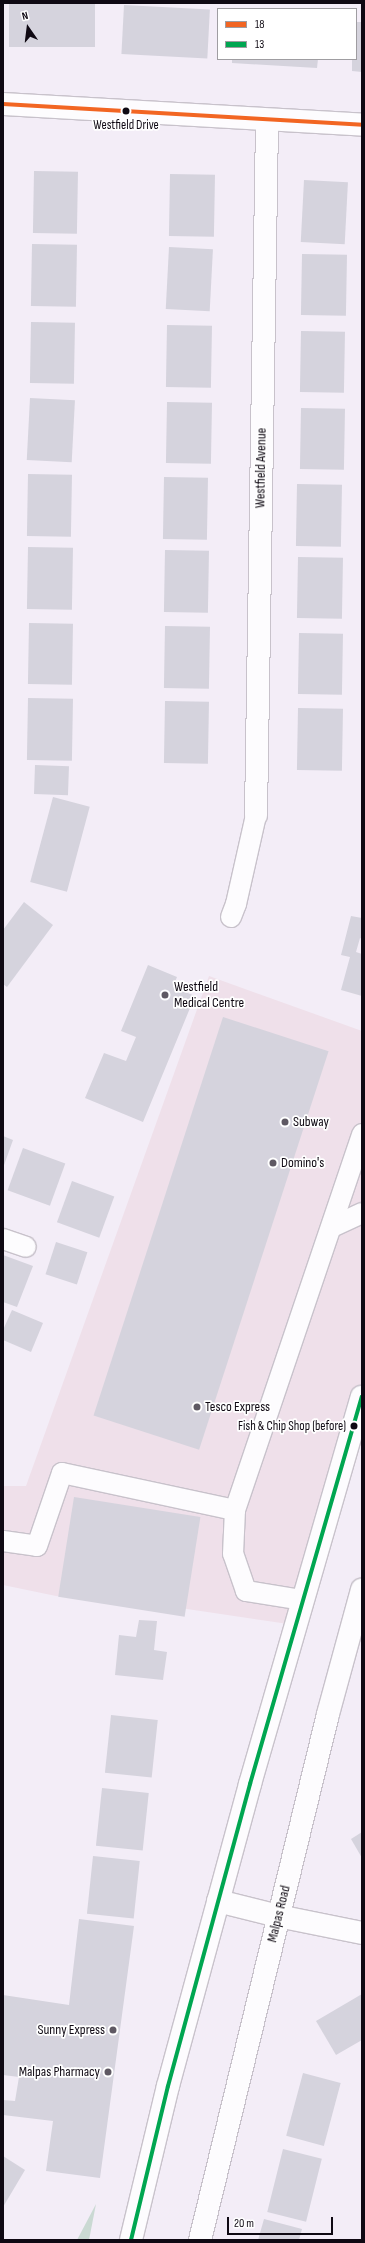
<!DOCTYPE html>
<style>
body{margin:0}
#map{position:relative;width:365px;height:2243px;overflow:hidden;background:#f3edf7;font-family:"Sofia Sans Condensed",sans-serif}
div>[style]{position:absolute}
.commercial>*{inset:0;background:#efe0ea}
.green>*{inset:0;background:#cad9d3}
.building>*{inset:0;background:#d5d3dd;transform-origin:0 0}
.roads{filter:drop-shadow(1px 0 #c8c2cb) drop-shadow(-1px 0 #c8c2cb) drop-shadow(0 1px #c8c2cb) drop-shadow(0 -1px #c8c2cb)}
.service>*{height:20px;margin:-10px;padding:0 10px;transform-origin:10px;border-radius:10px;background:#fdfcfe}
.minor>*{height:22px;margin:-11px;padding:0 11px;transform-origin:11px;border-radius:11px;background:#fdfcfe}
.primary>*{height:22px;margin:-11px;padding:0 11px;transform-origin:11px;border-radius:11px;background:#fdfcfe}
.bus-1>*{height:4px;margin:-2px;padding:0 2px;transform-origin:2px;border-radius:2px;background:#f26522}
.bus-2>*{height:4px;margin:-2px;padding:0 2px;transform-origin:2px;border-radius:2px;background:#00a651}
.dots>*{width:11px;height:11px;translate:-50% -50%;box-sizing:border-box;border:2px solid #fff;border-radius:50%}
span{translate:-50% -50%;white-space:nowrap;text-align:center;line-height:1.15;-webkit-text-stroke:3.5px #fff;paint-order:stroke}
.bus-label{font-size:13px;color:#0f0913}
.right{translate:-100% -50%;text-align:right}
.street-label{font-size:14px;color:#0f0913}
.poi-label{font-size:14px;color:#0f0913}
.left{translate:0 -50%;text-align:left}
.frame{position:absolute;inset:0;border:4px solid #0f0913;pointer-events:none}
.legend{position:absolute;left:217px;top:8px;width:140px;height:52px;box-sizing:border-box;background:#fff;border:1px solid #9f9da1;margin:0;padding:5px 7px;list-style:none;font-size:12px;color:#0f0913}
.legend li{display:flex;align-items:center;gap:8px;height:20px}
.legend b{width:20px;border:1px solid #9f9da1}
.north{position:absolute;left:8px;top:8px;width:40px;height:40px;-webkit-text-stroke:3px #fff;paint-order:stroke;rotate:346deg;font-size:11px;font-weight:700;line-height:16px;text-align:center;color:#0f0913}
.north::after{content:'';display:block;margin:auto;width:14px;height:18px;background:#0f0913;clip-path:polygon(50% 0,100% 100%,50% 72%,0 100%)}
.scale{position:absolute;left:227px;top:2217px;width:106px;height:18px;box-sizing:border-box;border:2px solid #0f0913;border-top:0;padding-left:5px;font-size:12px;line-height:14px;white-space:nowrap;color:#0f0913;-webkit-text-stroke:3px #fff;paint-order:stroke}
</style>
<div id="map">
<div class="commercial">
<i style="clip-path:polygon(209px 976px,362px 1031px,362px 1397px,295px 1625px,187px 1609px,56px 1596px,3px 1585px,3px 1486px,26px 1486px)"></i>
</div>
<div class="green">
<i style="clip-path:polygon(96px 2204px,89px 2240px,77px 2240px)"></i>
</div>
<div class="building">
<i style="left:9px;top:3px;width:86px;height:44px"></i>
<i style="left:124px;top:5px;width:86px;height:49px;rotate:3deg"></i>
<i style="clip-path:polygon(356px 22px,362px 22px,362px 72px,352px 71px,352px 59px,356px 59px)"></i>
<i style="clip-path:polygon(232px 59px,318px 59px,317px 68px,232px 63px)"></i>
<i style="left:34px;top:171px;width:44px;height:62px;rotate:1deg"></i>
<i style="left:170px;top:174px;width:45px;height:62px;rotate:1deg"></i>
<i style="left:304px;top:180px;width:44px;height:62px;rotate:3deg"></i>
<i style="left:32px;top:244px;width:45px;height:62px;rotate:1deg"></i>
<i style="left:169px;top:247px;width:44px;height:62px;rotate:3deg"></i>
<i style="left:302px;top:254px;width:45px;height:61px;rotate:1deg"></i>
<i style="left:31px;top:322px;width:44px;height:61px;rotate:1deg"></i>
<i style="left:167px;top:325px;width:45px;height:62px;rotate:1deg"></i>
<i style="left:301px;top:331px;width:44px;height:61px;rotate:1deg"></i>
<i style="left:30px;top:398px;width:45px;height:62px;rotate:3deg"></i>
<i style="left:167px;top:402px;width:45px;height:61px;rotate:1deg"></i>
<i style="left:301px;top:408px;width:44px;height:61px;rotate:1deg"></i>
<i style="left:28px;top:474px;width:44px;height:62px;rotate:1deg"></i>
<i style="left:164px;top:477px;width:44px;height:62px;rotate:1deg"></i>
<i style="left:297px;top:484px;width:45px;height:62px;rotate:1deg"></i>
<i style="left:28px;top:547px;width:45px;height:62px;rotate:1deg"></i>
<i style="left:165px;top:550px;width:44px;height:62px;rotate:1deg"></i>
<i style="left:298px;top:557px;width:45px;height:61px;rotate:1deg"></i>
<i style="left:29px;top:623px;width:44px;height:61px;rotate:1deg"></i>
<i style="left:165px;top:626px;width:45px;height:62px;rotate:1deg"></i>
<i style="left:299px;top:633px;width:44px;height:61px;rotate:1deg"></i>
<i style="left:28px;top:698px;width:45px;height:62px;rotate:1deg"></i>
<i style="left:165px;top:701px;width:44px;height:62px;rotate:1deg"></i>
<i style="left:298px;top:708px;width:45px;height:62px;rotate:1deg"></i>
<i style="left:35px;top:765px;width:34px;height:29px;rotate:2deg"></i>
<i style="left:53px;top:797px;width:38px;height:88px;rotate:15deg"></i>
<i style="clip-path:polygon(24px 902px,53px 925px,7px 987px,3px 984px,3px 930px)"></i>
<i style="clip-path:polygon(351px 916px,362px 918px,362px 939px,360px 938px,356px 952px,362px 954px,362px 996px,341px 990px,350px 957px,341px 955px)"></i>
<i style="clip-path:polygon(148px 965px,177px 977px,173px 987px,195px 996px,143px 1122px,85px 1098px,104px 1053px,126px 1061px,136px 1037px,121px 1031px)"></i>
<i style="left:223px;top:1017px;width:111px;height:419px;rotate:18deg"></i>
<i style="clip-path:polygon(3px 1136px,13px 1140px,3px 1168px)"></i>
<i style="left:23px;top:1148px;width:45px;height:45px;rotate:20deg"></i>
<i style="left:72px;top:1181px;width:45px;height:44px;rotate:20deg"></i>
<i style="left:56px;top:1242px;width:33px;height:34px;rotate:18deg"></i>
<i style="clip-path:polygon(3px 1255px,33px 1266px,17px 1307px,3px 1302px)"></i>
<i style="clip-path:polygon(12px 1310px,43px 1323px,31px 1352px,3px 1340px,3px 1330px)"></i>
<i style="left:74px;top:1497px;width:128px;height:101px;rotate:9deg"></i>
<i style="clip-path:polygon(139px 1620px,157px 1621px,154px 1650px,167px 1652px,163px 1680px,115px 1675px,119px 1635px,136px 1637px)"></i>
<i style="left:111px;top:1715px;width:47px;height:58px;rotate:6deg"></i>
<i style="left:102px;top:1788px;width:47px;height:58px;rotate:6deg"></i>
<i style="clip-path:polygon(362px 1832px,362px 1858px,351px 1839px)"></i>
<i style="left:93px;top:1856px;width:47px;height:58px;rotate:6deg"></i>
<i style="clip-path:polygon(79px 1919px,134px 1926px,100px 2178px,46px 2171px,53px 2121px,3px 2115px,3px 2100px,15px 2101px,19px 2077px,3px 2075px,3px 1995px,69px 2005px)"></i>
<i style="clip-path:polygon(362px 1994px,362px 2040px,336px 2055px,316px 2021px)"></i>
<i style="left:303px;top:2073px;width:39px;height:65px;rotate:15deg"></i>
<i style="left:283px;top:2149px;width:40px;height:65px;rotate:14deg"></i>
<i style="clip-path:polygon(3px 2156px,25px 2170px,3px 2207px)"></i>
<i style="clip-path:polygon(264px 2219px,302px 2229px,299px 2240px,258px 2240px)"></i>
</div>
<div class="roads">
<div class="service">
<i style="left:231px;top:917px;width:14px;rotate:-69deg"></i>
<i style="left:236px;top:904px;width:91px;rotate:-77.3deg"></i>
<i style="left:332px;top:1227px;width:33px;rotate:-25deg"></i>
<i style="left:3px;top:1239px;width:24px;rotate:19deg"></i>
<i style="left:3px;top:1541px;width:34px;rotate:8deg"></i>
<i style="left:37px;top:1546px;width:77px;rotate:-71.1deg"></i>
<i style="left:62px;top:1473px;width:177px;rotate:12.1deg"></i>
<i style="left:302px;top:1600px;width:57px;rotate:-170.9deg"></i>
<i style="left:246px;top:1591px;width:39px;rotate:-109deg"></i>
<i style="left:233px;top:1554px;width:44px;rotate:-87.4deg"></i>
<i style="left:235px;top:1510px;width:397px;rotate:-71.3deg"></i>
</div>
<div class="minor">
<i style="left:3px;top:104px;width:360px;rotate:3.3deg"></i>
<i style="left:256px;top:815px;width:695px;rotate:-89.09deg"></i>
<i style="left:278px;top:1916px;width:86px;rotate:11.4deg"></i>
</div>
<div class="primary">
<i style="left:218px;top:1901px;width:62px;rotate:14deg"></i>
<i style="left:131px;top:2240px;width:158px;rotate:-76.5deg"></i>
<i style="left:168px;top:2086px;width:313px;rotate:-74.8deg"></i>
<i style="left:250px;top:1784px;width:403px;rotate:-73.9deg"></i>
<i style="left:200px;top:2240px;width:541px;rotate:-76.32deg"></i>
<i style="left:328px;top:1714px;width:129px;rotate:-74.7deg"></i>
</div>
</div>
<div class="bus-1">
<i style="left:3px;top:104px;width:360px;rotate:3.3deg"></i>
</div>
<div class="bus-2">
<i style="left:131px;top:2240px;width:158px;rotate:-76.5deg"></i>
<i style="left:168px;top:2086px;width:313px;rotate:-74.8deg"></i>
<i style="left:250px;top:1784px;width:403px;rotate:-73.9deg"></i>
</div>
<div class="dots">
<i style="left:126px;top:111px;background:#0f0913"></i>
<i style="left:165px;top:995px;background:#5f5963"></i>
<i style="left:285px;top:1122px;background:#5f5963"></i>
<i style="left:273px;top:1163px;background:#5f5963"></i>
<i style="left:197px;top:1407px;background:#5f5963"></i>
<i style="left:354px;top:1426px;background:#0f0913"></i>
<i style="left:113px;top:2030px;background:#5f5963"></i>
<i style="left:108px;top:2072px;background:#5f5963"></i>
</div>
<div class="bus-label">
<span style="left:126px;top:125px">Westfield Drive</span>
<span class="right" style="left:346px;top:1426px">Fish &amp; Chip Shop (before)</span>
</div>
<div class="street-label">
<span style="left:261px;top:468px;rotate:-89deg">Westfield Avenue</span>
<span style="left:279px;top:1914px;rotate:-76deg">Malpas Road</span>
</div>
<div class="poi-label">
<span class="left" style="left:174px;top:995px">Westfield<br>Medical Centre</span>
<span class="left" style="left:293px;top:1122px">Subway</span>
<span class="left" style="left:281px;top:1163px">Domino's</span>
<span class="left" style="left:205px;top:1407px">Tesco Express</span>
<span class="right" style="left:105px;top:2030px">Sunny Express</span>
<span class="right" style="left:100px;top:2072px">Malpas Pharmacy</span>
</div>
<div class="frame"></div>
<ul class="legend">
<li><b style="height:5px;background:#f26522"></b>18</li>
<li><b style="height:5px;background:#00a651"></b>13</li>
</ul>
<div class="north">N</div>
<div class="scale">20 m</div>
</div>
